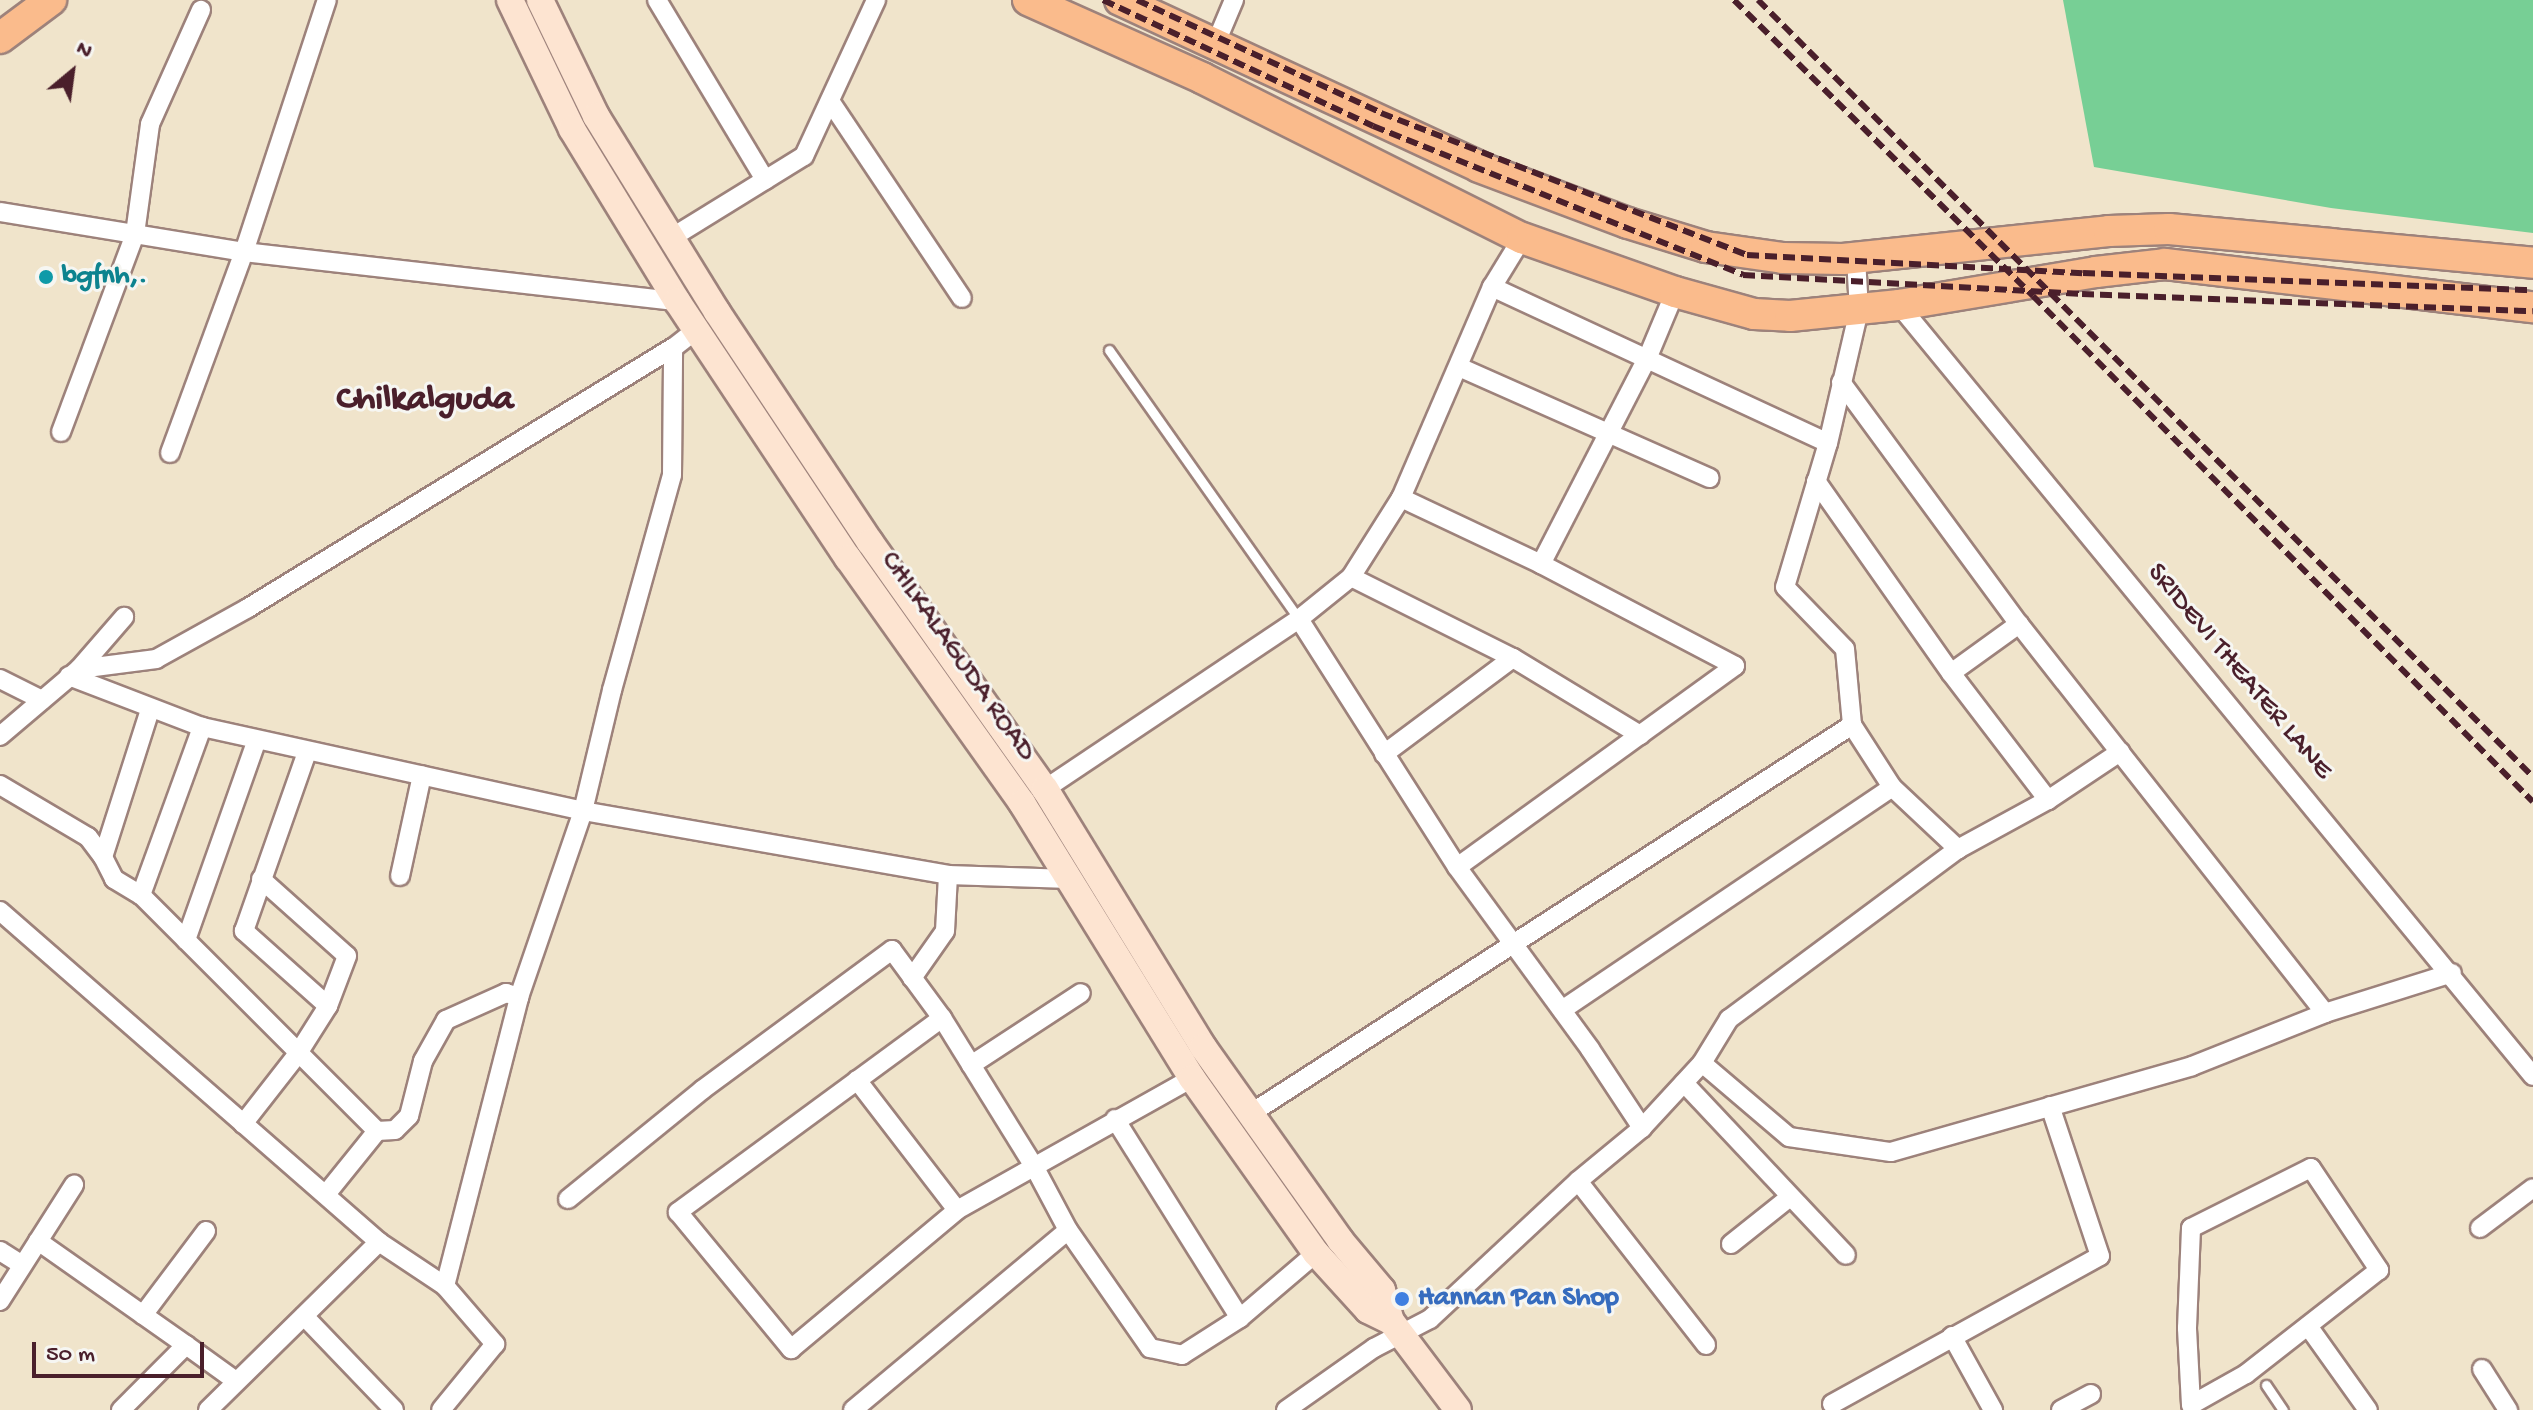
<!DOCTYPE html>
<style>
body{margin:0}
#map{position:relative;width:2533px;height:1410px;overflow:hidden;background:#f0e4cb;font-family:"Gochi Hand",sans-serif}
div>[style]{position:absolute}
.green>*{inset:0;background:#77cf95}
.roads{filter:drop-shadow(2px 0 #9d827b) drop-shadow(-2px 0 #9d827b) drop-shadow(0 2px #9d827b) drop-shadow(0 -2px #9d827b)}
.lane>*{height:9px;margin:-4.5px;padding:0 4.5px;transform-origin:4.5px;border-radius:4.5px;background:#fff}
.street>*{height:18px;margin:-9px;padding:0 9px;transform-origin:9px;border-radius:9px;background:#fff}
.secondary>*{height:26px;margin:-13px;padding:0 13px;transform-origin:13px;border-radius:13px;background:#fde4d1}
.primary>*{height:30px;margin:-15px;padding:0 15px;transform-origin:15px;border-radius:15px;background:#fabb8c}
.rail>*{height:6px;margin-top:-3px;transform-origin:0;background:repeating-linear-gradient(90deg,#4a1f2b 0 12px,transparent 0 18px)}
.dots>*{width:22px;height:22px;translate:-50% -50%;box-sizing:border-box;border:4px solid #f6f6f2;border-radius:50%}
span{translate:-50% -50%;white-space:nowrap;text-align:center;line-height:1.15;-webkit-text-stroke:6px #f6f6f2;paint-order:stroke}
.culture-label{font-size:28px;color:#0d838f;font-weight:700}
.left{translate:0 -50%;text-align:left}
.street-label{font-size:28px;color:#4a1f2b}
.shop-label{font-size:28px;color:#366cbe;font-weight:700}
.district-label{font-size:36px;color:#4a1f2b;font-weight:700}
.north{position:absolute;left:32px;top:32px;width:80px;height:80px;-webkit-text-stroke:6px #f6f6f2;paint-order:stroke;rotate:29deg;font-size:22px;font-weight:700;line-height:32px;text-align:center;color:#4a1f2b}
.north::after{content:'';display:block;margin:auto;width:28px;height:36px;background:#4a1f2b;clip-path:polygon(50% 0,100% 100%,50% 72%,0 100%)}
.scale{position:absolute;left:32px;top:1342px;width:172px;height:36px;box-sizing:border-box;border:4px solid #4a1f2b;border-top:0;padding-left:10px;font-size:24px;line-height:28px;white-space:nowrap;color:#4a1f2b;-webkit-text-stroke:6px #f6f6f2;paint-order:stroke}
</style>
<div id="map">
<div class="green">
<i style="clip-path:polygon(2063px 0,2533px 0,2533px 233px,2331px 208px,2094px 167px)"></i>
</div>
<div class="roads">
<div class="lane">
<i style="left:1109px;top:350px;width:329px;rotate:54.8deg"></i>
<i style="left:2266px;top:1385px;width:30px;rotate:56deg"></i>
</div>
<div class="street">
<i style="left:657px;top:0;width:210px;rotate:59deg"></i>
<i style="left:1215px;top:45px;width:49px;rotate:-67.1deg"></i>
<i style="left:830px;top:101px;width:237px;rotate:56.2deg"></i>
<i style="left:0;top:212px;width:247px;rotate:9.3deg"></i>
<i style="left:244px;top:252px;width:436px;rotate:6.5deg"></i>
<i style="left:671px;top:238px;width:156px;rotate:-31.7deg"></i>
<i style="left:804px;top:156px;width:172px;rotate:-65.2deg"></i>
<i style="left:1856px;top:258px;width:52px;rotate:86.7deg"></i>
<i style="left:1859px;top:310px;width:137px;rotate:103.1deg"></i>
<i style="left:1828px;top:443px;width:150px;rotate:106.6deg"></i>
<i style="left:1785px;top:587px;width:86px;rotate:45.9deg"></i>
<i style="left:1845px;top:649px;width:76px;rotate:84.7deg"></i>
<i style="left:1852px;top:725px;width:74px;rotate:57.2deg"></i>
<i style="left:1892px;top:787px;width:91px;rotate:43.2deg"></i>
<i style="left:1492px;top:287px;width:370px;rotate:24.9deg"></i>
<i style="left:1899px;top:305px;width:998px;rotate:50.57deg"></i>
<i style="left:1459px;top:367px;width:274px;rotate:23.9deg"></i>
<i style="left:1841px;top:382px;width:300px;rotate:53.7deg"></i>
<i style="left:2019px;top:624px;width:495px;rotate:51.8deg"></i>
<i style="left:61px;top:432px;width:211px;rotate:-69.5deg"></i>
<i style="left:135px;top:234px;width:111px;rotate:-82.2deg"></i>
<i style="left:150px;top:124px;width:125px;rotate:-65.9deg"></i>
<i style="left:170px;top:453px;width:214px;rotate:-69.8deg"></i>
<i style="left:244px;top:252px;width:265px;rotate:-71.8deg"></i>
<i style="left:1816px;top:481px;width:235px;rotate:54.9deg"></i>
<i style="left:1951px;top:673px;width:160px;rotate:52.6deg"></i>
<i style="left:1401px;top:498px;width:155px;rotate:25.2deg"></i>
<i style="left:1541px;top:564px;width:219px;rotate:27.7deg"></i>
<i style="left:1735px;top:666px;width:343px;rotate:144.1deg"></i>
<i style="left:1541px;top:564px;width:231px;rotate:-62.7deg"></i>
<i style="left:1647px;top:359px;width:73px;rotate:-67.3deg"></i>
<i style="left:1351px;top:577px;width:181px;rotate:26.6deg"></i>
<i style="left:1513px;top:658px;width:149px;rotate:31.2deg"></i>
<i style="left:1299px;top:619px;width:294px;rotate:57.5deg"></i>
<i style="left:1457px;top:867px;width:225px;rotate:53.8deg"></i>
<i style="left:1590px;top:1049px;width:95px;rotate:56.6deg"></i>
<i style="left:79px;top:669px;width:78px;rotate:-7.4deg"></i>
<i style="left:156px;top:659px;width:105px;rotate:-29deg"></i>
<i style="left:248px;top:608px;width:498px;rotate:-31.5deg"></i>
<i style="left:673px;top:348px;width:29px;rotate:-38deg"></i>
<i style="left:1951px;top:673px;width:84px;rotate:-35.8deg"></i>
<i style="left:69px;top:676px;width:142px;rotate:21deg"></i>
<i style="left:202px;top:727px;width:390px;rotate:12.4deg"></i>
<i style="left:583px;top:811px;width:371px;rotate:9.9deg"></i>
<i style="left:948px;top:875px;width:122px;rotate:1.9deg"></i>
<i style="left:0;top:679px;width:47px;rotate:26.6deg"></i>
<i style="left:0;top:736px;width:104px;rotate:-40.3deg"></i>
<i style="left:79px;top:669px;width:69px;rotate:-49.1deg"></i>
<i style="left:1384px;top:754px;width:161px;rotate:-36.7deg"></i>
<i style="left:0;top:785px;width:102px;rotate:30.6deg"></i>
<i style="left:88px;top:837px;width:25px;rotate:53deg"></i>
<i style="left:103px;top:857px;width:25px;rotate:63deg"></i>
<i style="left:114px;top:879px;width:31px;rotate:31deg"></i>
<i style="left:141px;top:895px;width:334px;rotate:45deg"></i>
<i style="left:377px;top:1131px;width:18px;rotate:-3deg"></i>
<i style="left:395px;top:1130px;width:20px;rotate:-45deg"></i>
<i style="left:409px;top:1116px;width:57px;rotate:-75.7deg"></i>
<i style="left:423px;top:1061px;width:47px;rotate:-60.7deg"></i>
<i style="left:446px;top:1020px;width:66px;rotate:-24.2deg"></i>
<i style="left:506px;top:993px;width:14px;rotate:17deg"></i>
<i style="left:1045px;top:789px;width:306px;rotate:-33.8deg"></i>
<i style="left:1299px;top:619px;width:67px;rotate:-38.9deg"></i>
<i style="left:1351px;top:577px;width:93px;rotate:-57.7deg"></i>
<i style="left:1401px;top:498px;width:230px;rotate:-66.7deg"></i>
<i style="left:1492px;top:287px;width:57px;rotate:-58.5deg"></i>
<i style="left:103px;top:857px;width:154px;rotate:-72.3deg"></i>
<i style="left:400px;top:876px;width:103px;rotate:-77.7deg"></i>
<i style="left:261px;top:879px;width:115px;rotate:41.8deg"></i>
<i style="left:347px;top:956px;width:53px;rotate:110.8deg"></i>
<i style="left:141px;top:895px;width:179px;rotate:-70deg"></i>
<i style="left:0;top:911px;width:503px;rotate:41.13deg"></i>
<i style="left:379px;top:1242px;width:79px;rotate:33.7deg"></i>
<i style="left:445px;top:1286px;width:77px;rotate:49.2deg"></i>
<i style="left:495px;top:1344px;width:85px;rotate:129.3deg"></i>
<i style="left:186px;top:940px;width:210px;rotate:-70.5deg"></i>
<i style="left:912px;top:978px;width:57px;rotate:-54.9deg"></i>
<i style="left:945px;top:931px;width:56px;rotate:-86.9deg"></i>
<i style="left:1562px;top:1010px;width:398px;rotate:-34deg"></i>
<i style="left:942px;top:1018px;width:328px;rotate:143.7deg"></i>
<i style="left:678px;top:1212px;width:178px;rotate:50.5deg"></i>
<i style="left:791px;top:1349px;width:217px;rotate:-39.9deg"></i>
<i style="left:957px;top:1210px;width:270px;rotate:-29.3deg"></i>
<i style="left:1702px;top:1063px;width:114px;rotate:40.4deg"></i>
<i style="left:1789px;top:1137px;width:103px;rotate:8.4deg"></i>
<i style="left:1891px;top:1152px;width:313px;rotate:-15.9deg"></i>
<i style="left:2192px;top:1066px;width:143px;rotate:-21.7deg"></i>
<i style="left:2325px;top:1013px;width:133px;rotate:-17.5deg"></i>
<i style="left:971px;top:1065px;width:131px;rotate:-33.2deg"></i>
<i style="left:857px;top:1080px;width:164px;rotate:52.4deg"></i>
<i style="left:1684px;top:1083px;width:236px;rotate:46.7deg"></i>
<i style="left:1250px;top:1114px;width:717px;rotate:-32.87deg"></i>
<i style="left:1115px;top:1119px;width:235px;rotate:57.9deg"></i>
<i style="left:243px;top:1124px;width:88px;rotate:-52deg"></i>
<i style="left:297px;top:1055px;width:58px;rotate:-57.7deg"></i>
<i style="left:328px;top:1006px;width:113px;rotate:-138.2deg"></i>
<i style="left:244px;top:931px;width:190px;rotate:-70.6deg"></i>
<i style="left:2311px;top:1168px;width:123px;rotate:56.3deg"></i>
<i style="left:2379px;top:1270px;width:169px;rotate:142deg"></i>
<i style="left:2246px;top:1374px;width:63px;rotate:150.6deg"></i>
<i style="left:2191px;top:1405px;width:77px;rotate:-93deg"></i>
<i style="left:2187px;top:1328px;width:100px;rotate:-87.7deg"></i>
<i style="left:2191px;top:1228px;width:134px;rotate:-26.6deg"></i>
<i style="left:1578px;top:1181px;width:208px;rotate:52deg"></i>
<i style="left:327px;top:1193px;width:80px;rotate:-51.1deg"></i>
<i style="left:568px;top:1199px;width:173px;rotate:-39.1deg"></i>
<i style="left:702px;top:1090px;width:236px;rotate:-36.4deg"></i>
<i style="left:892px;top:950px;width:84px;rotate:53.7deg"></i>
<i style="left:942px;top:1018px;width:176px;rotate:58.2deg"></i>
<i style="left:1035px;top:1168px;width:70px;rotate:62deg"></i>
<i style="left:1068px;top:1230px;width:144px;rotate:55.2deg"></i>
<i style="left:1150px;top:1348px;width:33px;rotate:12deg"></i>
<i style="left:1182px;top:1355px;width:69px;rotate:-32.5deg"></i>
<i style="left:1240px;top:1318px;width:100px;rotate:-40.5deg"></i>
<i style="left:2480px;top:1228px;width:66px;rotate:-37deg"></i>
<i style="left:38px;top:1241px;width:181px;rotate:35.1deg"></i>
<i style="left:1731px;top:1244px;width:75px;rotate:-38.5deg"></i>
<i style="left:0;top:1251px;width:26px;rotate:32deg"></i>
<i style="left:445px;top:1286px;width:298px;rotate:-75.6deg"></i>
<i style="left:519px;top:997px;width:197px;rotate:-71deg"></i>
<i style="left:583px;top:811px;width:124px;rotate:-76.5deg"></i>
<i style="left:612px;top:690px;width:223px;rotate:-74.4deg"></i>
<i style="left:672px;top:475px;width:127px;rotate:-89.5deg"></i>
<i style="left:0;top:1301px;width:138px;rotate:-57.5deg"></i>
<i style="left:143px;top:1315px;width:105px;rotate:-53.1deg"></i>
<i style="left:304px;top:1316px;width:130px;rotate:46.2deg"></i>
<i style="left:2308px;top:1326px;width:103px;rotate:54.5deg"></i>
<i style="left:1952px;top:1336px;width:85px;rotate:61deg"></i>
<i style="left:2482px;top:1369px;width:49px;rotate:57.6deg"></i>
<i style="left:1832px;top:1404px;width:306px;rotate:-28.9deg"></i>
<i style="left:2100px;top:1256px;width:158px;rotate:-108.4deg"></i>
<i style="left:121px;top:1410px;width:92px;rotate:-45deg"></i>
<i style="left:186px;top:1345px;width:62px;rotate:35.8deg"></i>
<i style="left:208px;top:1410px;width:240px;rotate:-44.5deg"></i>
<i style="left:853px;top:1410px;width:280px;rotate:-39.9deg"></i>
<i style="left:1286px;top:1410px;width:108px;rotate:-35.2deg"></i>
<i style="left:1374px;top:1348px;width:63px;rotate:-27.4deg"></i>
<i style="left:1430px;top:1319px;width:202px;rotate:-43deg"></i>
<i style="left:1578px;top:1181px;width:83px;rotate:-39.6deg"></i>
<i style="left:1642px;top:1128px;width:88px;rotate:-47.3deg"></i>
<i style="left:1702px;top:1063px;width:52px;rotate:-58.5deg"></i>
<i style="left:1729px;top:1019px;width:285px;rotate:-36.6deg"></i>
<i style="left:1958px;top:849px;width:102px;rotate:-28.6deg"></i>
<i style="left:2048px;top:800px;width:87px;rotate:-33.7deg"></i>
<i style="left:2061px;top:1410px;width:34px;rotate:-28deg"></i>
</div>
<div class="secondary">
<i style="left:510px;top:0;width:143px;rotate:64.3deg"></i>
<i style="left:572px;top:129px;width:202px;rotate:58.6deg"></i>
<i style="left:677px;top:301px;width:309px;rotate:56.4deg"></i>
<i style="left:848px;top:558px;width:301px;rotate:54.6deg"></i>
<i style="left:1022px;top:803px;width:323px;rotate:58.3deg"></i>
<i style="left:1192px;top:1078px;width:214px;rotate:54.7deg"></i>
<i style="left:1316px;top:1253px;width:77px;rotate:47.6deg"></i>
<i style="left:1368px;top:1310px;width:25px;rotate:26deg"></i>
<i style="left:540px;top:0;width:129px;rotate:64.2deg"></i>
<i style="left:596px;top:116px;width:230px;rotate:58.3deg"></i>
<i style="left:717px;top:312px;width:276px;rotate:56.4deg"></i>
<i style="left:870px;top:542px;width:303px;rotate:54.7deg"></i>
<i style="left:1045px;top:789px;width:303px;rotate:58.5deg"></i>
<i style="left:1203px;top:1047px;width:237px;rotate:54.6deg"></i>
<i style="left:1340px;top:1240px;width:65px;rotate:50deg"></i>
<i style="left:1382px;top:1290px;width:32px;rotate:74deg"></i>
<i style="left:1391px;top:1321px;width:111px;rotate:53deg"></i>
</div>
<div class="primary">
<i style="left:1028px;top:0;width:191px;rotate:24.1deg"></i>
<i style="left:1202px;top:78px;width:358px;rotate:26.6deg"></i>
<i style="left:1522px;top:238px;width:162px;rotate:19.4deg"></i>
<i style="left:1675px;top:292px;width:82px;rotate:15.6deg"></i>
<i style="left:1754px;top:314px;width:36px;rotate:3deg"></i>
<i style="left:1790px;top:316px;width:110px;rotate:-5.8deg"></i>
<i style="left:1899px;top:305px;width:200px;rotate:-9.5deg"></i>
<i style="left:2096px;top:272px;width:69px;rotate:-6.6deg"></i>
<i style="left:2165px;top:264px;width:371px;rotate:6.7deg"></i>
<i style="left:1120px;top:0;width:396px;rotate:24.9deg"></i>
<i style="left:1479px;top:167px;width:159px;rotate:20.6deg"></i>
<i style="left:1628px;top:223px;width:82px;rotate:17.1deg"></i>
<i style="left:1706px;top:247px;width:78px;rotate:8.1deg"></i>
<i style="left:1783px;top:258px;width:60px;rotate:1deg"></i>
<i style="left:1843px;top:259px;width:267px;rotate:-6deg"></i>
<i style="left:2109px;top:231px;width:60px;rotate:-1.9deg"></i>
<i style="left:2169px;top:229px;width:366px;rotate:5.3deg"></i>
<i style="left:0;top:38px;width:64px;rotate:-36.7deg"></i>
</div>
</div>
<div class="rail">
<i style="left:1103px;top:0;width:298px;rotate:25deg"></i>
<i style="left:1373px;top:126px;width:399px;rotate:21.9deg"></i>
<i style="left:1743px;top:275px;width:340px;rotate:3.2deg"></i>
<i style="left:2082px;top:294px;width:451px;rotate:2.2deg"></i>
<i style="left:1137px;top:0;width:269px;rotate:24.8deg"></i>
<i style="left:1381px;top:113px;width:393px;rotate:21.2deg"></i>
<i style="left:1747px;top:255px;width:336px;rotate:3.1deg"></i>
<i style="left:2083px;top:273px;width:450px;rotate:2.2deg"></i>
<i style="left:1734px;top:0;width:421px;rotate:44.7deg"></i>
<i style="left:2033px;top:296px;width:711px;rotate:45.34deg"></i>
<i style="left:1758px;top:0;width:1097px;rotate:45.07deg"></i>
</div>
<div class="dots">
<i style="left:46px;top:277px;background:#0f9aa8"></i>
<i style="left:1402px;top:1299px;background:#3f7fe0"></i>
</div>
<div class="culture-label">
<span class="left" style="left:62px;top:277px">bgfnh,.</span>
</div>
<div class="street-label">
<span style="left:957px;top:657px;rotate:55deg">CHILKALAGUDA ROAD</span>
<span style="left:2239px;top:672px;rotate:50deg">SRIDEVI THEATER LANE</span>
</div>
<div class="shop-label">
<span class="left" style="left:1418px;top:1299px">Hannan Pan Shop</span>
</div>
<div class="district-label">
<span style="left:425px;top:401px">Chilkalguda</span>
</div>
<div class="north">N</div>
<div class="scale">50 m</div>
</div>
